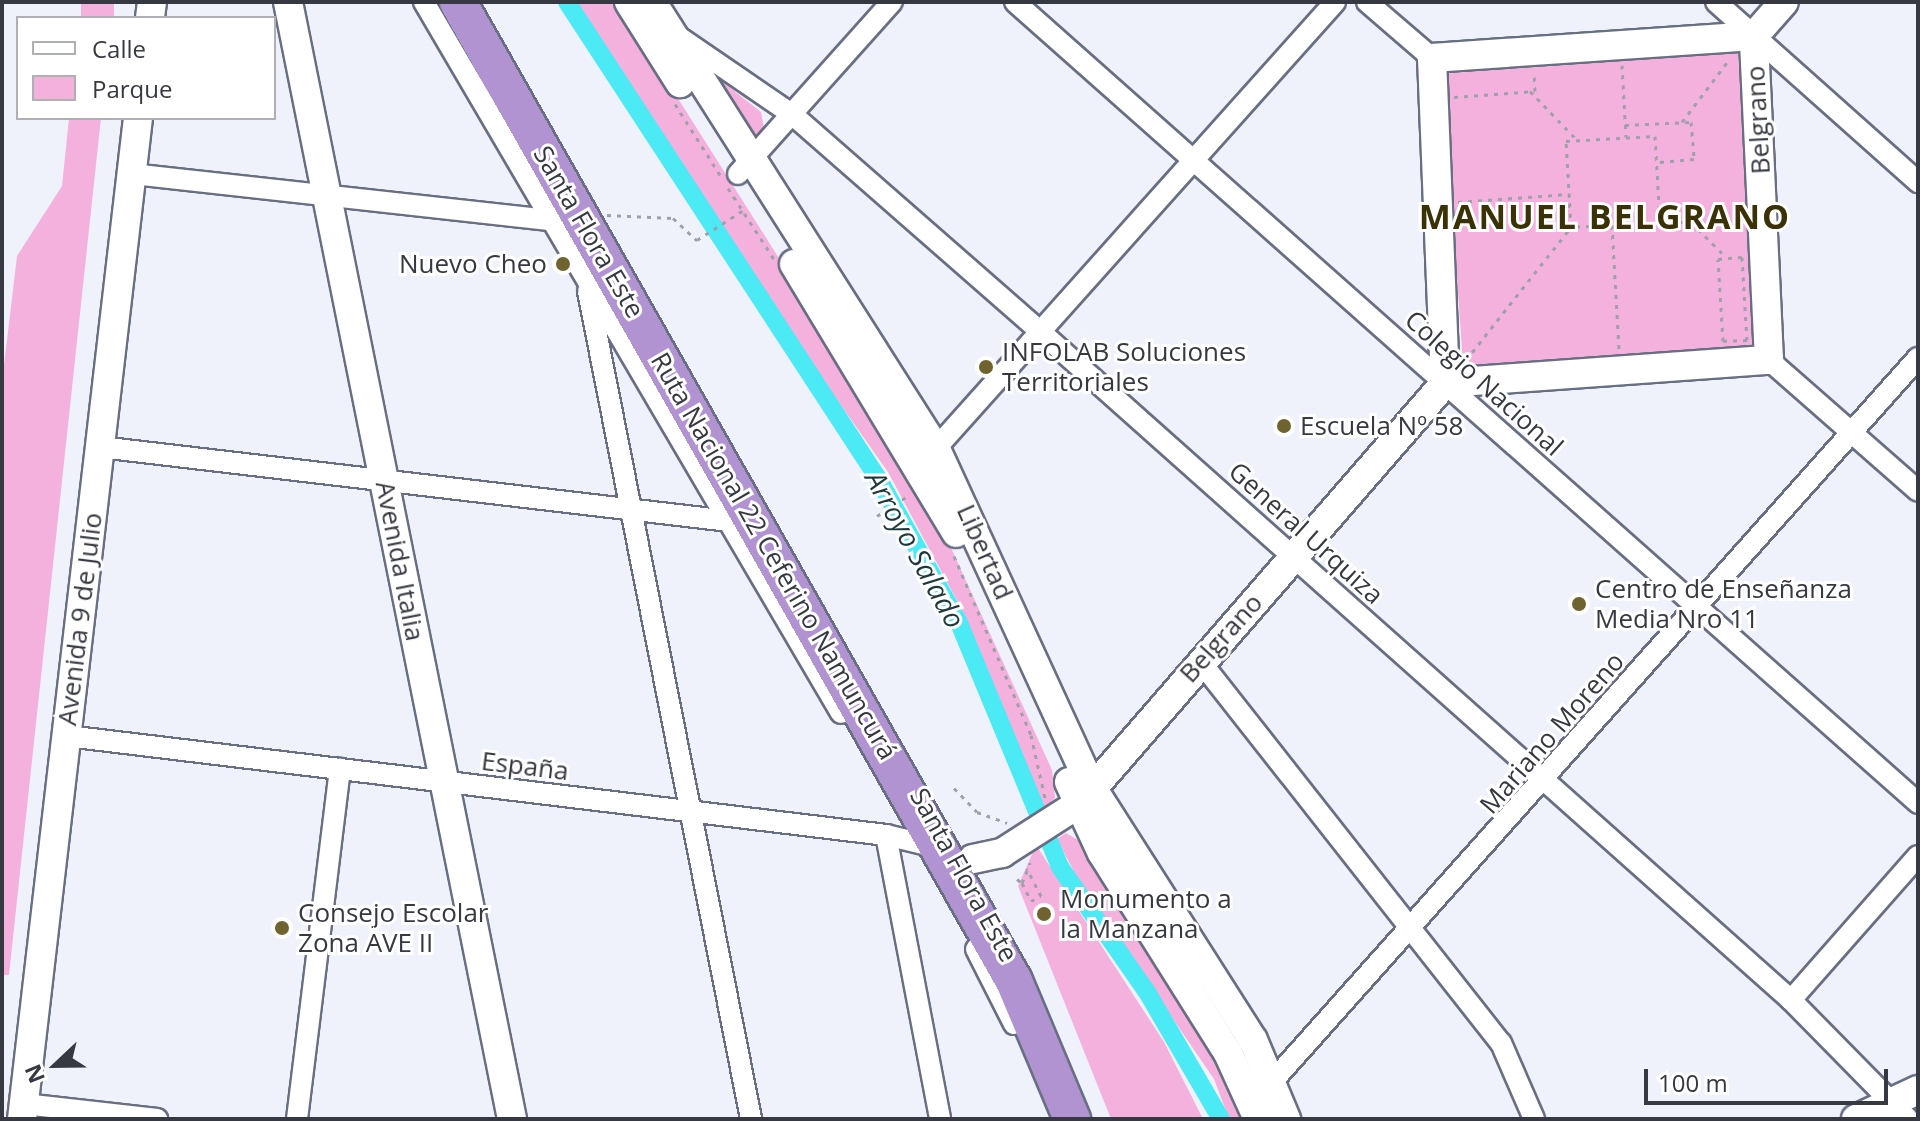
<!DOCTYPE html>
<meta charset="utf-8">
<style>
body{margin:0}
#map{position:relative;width:1920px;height:1121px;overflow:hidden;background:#eff2fb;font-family:"Open Sans",sans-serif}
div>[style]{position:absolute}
.green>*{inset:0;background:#f5b1dd;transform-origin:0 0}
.canal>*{height:18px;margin:-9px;padding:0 9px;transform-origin:9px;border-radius:9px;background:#4beaf4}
.path>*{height:3px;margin-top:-1.5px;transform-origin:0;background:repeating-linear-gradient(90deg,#9ea1aa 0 4px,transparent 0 10px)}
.roads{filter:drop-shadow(2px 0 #686f82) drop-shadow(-2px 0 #686f82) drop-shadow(0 2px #686f82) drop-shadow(0 -2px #686f82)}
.street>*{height:20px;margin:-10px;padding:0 10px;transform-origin:10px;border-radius:10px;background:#fff}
.secondary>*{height:28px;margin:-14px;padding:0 14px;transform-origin:14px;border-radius:14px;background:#fff}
.highway>*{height:36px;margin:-18px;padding:0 18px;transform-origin:18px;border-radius:18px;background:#b193d2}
.dots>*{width:22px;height:22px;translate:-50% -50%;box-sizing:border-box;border:4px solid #fff;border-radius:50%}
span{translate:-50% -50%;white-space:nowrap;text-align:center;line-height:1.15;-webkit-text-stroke:6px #fff;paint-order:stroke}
.street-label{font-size:26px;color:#363941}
.poi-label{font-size:26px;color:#363941}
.right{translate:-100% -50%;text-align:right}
.left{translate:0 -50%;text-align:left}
.water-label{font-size:28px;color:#1f393b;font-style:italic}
.district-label{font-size:34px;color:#3a3206;font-weight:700;letter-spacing:2px}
.frame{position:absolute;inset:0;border:4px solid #363941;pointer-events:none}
.legend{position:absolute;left:16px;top:16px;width:260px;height:104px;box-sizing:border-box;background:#fff;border:2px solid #afb0b3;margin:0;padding:10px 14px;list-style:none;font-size:24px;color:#363941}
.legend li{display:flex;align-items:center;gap:16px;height:40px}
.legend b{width:40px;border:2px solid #afb0b3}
.north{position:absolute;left:16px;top:1025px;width:80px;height:80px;-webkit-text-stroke:6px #fff;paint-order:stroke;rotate:248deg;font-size:22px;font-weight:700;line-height:32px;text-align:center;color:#363941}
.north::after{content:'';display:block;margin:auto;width:28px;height:36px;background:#363941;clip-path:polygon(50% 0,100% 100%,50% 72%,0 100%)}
.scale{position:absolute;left:1644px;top:1069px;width:244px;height:36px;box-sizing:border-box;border:4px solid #363941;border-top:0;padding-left:10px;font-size:24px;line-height:28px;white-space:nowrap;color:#363941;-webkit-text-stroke:6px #fff;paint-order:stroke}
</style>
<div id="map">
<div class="green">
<i style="left:81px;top:2px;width:33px;height:16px"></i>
<i style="clip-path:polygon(577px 2px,617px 2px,923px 486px,1052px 770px,1055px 798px,1039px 815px,962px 610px,888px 472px,780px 319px)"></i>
<i style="left:1738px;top:53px;width:295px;height:296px;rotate:86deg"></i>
<i style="clip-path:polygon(709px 71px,761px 112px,766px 139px,751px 141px)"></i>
<i style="clip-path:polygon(69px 118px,101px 118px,9px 975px,2px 975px,2px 382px,17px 256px,62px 186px)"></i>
<i style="clip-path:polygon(1066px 833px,1088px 846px,1187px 1002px,1246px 1119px,1229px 1119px,1214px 1079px,1081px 885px,1057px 839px)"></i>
<i style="clip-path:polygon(1036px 845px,1164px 1042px,1203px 1119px,1111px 1119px,1018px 886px)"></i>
</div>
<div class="canal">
<i style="left:567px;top:2px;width:571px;rotate:56.87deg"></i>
<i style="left:879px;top:480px;width:164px;rotate:60.8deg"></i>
<i style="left:959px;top:623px;width:264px;rotate:67.5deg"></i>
<i style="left:1060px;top:867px;width:152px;rotate:55.2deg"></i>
<i style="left:1147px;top:992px;width:147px;rotate:59.8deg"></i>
</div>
<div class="path">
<i style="left:1622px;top:65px;width:72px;rotate:86.8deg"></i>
<i style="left:1530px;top:91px;width:68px;rotate:46.2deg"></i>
<i style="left:1454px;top:97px;width:81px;rotate:-4.2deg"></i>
<i style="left:1535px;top:91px;width:19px;rotate:-93deg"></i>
<i style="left:675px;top:104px;width:84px;rotate:57.6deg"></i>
<i style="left:1682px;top:122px;width:76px;rotate:-53deg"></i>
<i style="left:1625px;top:125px;width:66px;rotate:-2.6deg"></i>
<i style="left:1691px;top:122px;width:37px;rotate:85deg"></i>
<i style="left:1694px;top:159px;width:37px;rotate:175deg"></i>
<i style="left:728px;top:188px;width:85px;rotate:57.1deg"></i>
<i style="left:1458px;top:202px;width:111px;rotate:-4.1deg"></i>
<i style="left:607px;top:215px;width:66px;rotate:2.6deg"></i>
<i style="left:673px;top:218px;width:33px;rotate:43deg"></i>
<i style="left:697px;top:240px;width:54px;rotate:-32.8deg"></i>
<i style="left:1660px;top:222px;width:31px"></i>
<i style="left:1691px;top:222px;width:49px;rotate:45deg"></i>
<i style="left:1612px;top:225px;width:124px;rotate:86.8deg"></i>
<i style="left:1742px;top:257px;width:83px;rotate:86.6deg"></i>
<i style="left:1747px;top:340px;width:24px;rotate:178deg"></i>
<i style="left:1723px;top:341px;width:82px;rotate:-93.5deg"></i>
<i style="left:1718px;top:259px;width:24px;rotate:-5deg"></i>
<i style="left:1466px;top:360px;width:169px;rotate:-51.7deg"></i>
<i style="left:1571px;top:227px;width:86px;rotate:-93.3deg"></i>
<i style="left:1566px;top:141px;width:89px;rotate:-3.2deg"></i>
<i style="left:1655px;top:136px;width:86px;rotate:86.7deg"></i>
<i style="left:1660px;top:222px;width:89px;rotate:176.8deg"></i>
<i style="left:877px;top:516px;width:37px;rotate:-33deg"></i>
<i style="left:954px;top:556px;width:195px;rotate:66.7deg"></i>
<i style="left:1031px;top:735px;width:65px;rotate:77.5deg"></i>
<i style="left:954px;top:788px;width:33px;rotate:46deg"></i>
<i style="left:977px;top:812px;width:32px;rotate:20deg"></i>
<i style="left:1017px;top:879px;width:6px;rotate:39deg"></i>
<i style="left:1022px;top:883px;width:22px;rotate:-68deg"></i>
<i style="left:1022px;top:883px;width:20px;rotate:63deg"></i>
<i style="left:1031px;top:901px;width:11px;rotate:-27deg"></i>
<i style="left:1041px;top:896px;width:31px;rotate:-117deg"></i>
</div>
<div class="roads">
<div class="street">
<i style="left:424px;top:2px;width:824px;rotate:59.61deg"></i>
<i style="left:1015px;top:2px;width:1207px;rotate:41.57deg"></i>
<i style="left:1367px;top:2px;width:86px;rotate:40.7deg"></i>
<i style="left:1716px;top:2px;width:271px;rotate:41.7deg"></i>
<i style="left:679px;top:37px;width:138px;rotate:34.4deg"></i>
<i style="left:793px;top:115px;width:332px;rotate:41.2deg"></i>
<i style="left:1043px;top:334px;width:1002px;rotate:41.68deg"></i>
<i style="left:1791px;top:1000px;width:167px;rotate:45.5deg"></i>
<i style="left:132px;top:174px;width:423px;rotate:6.3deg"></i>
<i style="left:738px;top:174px;width:231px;rotate:-48.2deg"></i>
<i style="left:588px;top:291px;width:844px;rotate:78.86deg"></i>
<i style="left:1769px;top:360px;width:198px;rotate:41.3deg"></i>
<i style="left:100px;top:447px;width:633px;rotate:6.71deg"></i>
<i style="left:929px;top:456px;width:609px;rotate:-48.19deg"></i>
<i style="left:1200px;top:661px;width:486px;rotate:51.8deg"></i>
<i style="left:1501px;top:1043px;width:83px;rotate:66.5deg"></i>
<i style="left:67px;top:736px;width:825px;rotate:6.89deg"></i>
<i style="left:886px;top:835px;width:51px;rotate:13.5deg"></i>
<i style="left:886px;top:835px;width:289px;rotate:79.2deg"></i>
<i style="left:976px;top:949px;width:84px;rotate:63.1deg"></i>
<i style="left:1791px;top:1000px;width:192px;rotate:-48.6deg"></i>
<i style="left:1263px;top:1092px;width:984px;rotate:-48.26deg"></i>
<i style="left:24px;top:1104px;width:134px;rotate:6.4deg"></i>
<i style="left:297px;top:1119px;width:353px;rotate:-83deg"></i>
</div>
<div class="secondary">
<i style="left:288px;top:2px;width:1139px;rotate:78.66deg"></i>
<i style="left:629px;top:2px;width:96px;rotate:57.8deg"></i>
<i style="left:652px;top:2px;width:530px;rotate:57.57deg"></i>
<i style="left:936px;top:449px;width:371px;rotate:65.3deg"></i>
<i style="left:1091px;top:786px;width:301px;rotate:57.5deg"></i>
<i style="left:1253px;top:1040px;width:86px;rotate:67.3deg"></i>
<i style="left:150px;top:18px;width:16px;rotate:-83deg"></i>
<i style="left:1754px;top:36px;width:323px;rotate:176.1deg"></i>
<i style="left:1432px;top:58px;width:325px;rotate:87.7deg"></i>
<i style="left:1445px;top:383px;width:325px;rotate:-4.1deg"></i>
<i style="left:1769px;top:360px;width:324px;rotate:-92.7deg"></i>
<i style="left:1754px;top:36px;width:45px;rotate:-48.6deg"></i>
<i style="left:794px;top:264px;width:314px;rotate:58.9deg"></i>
<i style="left:1069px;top:782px;width:78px;rotate:65.1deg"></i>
<i style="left:1102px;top:853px;width:236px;rotate:57.8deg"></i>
<i style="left:1228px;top:1053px;width:72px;rotate:65.6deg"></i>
<i style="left:973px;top:859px;width:30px;rotate:-12deg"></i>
<i style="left:1002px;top:853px;width:93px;rotate:-32.7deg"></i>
<i style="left:1080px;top:803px;width:556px;rotate:-49.01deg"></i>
<i style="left:22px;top:1119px;width:1008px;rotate:-83.39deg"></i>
<i style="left:1856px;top:1119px;width:68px;rotate:-25.1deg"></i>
</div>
<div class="highway">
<i style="left:458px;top:2px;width:1126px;rotate:60.41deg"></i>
<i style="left:1014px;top:981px;width:150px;rotate:67.2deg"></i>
</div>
</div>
<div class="dots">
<i style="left:563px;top:264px;background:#6f6430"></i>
<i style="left:986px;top:367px;background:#6f6430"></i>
<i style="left:1284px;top:426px;background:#6f6430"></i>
<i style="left:1579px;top:604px;background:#6f6430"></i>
<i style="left:1044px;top:914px;background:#6f6430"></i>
<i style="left:282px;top:928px;background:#6f6430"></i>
</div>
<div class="street-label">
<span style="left:1758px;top:120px;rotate:-93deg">Belgrano</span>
<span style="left:589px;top:232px;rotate:60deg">Santa Flora Este</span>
<span style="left:1484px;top:383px;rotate:42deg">Colegio Nacional</span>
<span style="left:1306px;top:533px;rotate:42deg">General Urquiza</span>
<span style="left:985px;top:552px;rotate:66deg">Libertad</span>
<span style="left:774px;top:556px;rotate:60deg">Ruta Nacional 22 Ceferino Namuncurá</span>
<span style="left:400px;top:561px;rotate:79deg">Avenida Italia</span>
<span style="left:80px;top:619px;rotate:-83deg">Avenida 9 de Julio</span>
<span style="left:1221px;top:638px;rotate:-48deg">Belgrano</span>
<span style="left:1552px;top:733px;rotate:-49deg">Mariano Moreno</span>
<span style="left:525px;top:766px;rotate:7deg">España</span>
<span style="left:964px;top:875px;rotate:61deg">Santa Flora Este</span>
</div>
<div class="poi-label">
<span class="right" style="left:547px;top:264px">Nuevo Cheo</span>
<span class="left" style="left:1002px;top:367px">INFOLAB Soluciones<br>Territoriales</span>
<span class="left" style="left:1300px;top:426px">Escuela Nº 58</span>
<span class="left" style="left:1595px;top:604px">Centro de Enseñanza<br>Media Nro 11</span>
<span class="left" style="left:1060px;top:914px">Monumento a<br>la Manzana</span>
<span class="left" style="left:298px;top:928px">Consejo Escolar<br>Zona AVE II</span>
</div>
<div class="water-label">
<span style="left:916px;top:549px;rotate:61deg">Arroyo Salado</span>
</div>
<div class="district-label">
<span style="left:1605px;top:217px">MANUEL BELGRANO</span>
</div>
<div class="frame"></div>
<ul class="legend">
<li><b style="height:10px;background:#fff"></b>Calle</li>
<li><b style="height:22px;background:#f5b1dd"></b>Parque</li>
</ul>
<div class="north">N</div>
<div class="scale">100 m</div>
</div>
